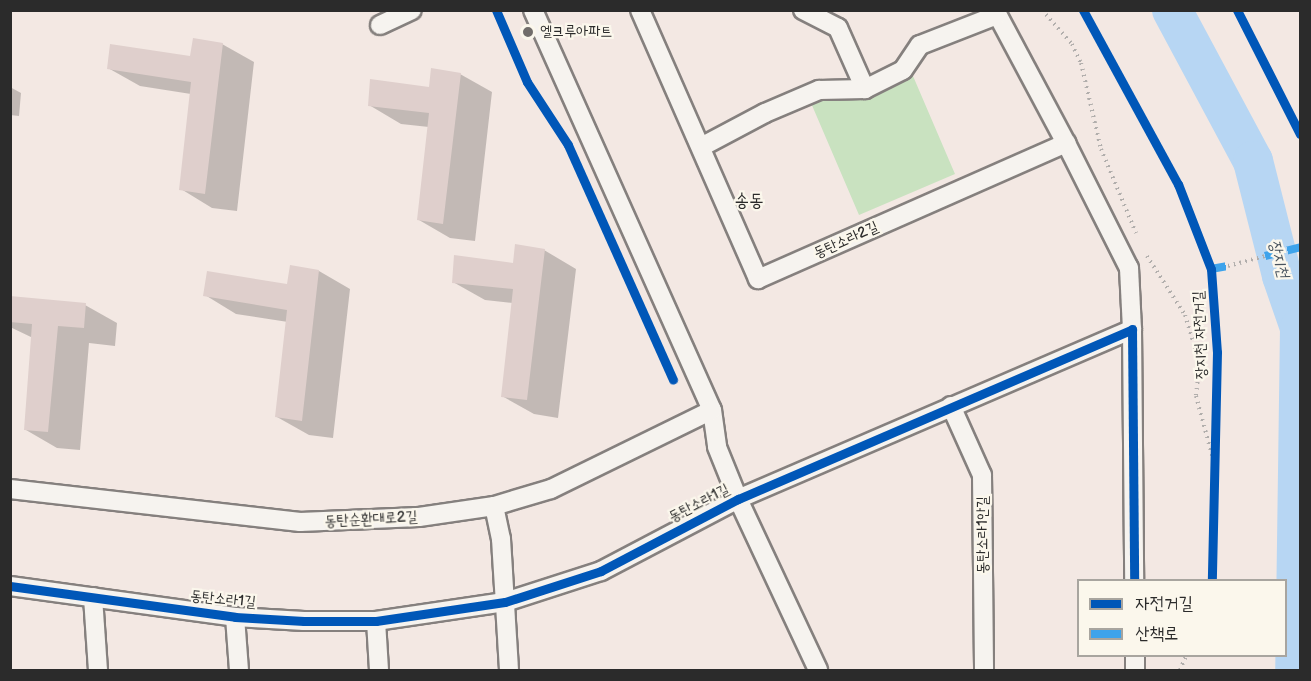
<!DOCTYPE html>
<meta charset="utf-8">
<style>
body{margin:0}
#map{position:relative;width:1311px;height:681px;overflow:hidden;background:#f3e8e3;font-family:"Balsamiq Sans","Poor Story",sans-serif}
div>[style]{position:absolute}
.green>*{inset:0;background:#c9e2c0}
.shadow>*{inset:0;background:#0003}
.river>*{height:40px;margin:-20px;padding:0 20px;transform-origin:20px;border-radius:20px;background:#b7d6f3}
.building>*{inset:0;background:#dfcfcc}
.path>*{height:4px;margin-top:-2px;transform-origin:0;background:repeating-linear-gradient(90deg,#b1aeac 0 1.5px,transparent 0 6px)}
.roads{filter:drop-shadow(2px 0 #85807e) drop-shadow(-2px 0 #85807e) drop-shadow(0 2px #85807e) drop-shadow(0 -2px #85807e)}
.street>*{height:18px;margin:-9px;padding:0 9px;transform-origin:9px;border-radius:9px;background:#f6f3ef}
.quiet>*{height:8px;margin-top:-4px;transform-origin:0;background:repeating-linear-gradient(90deg,#3ea3eb 0 15px,transparent 0 23px)}
.cycleway>*{height:9px;margin:-4.5px;padding:0 4.5px;transform-origin:4.5px;border-radius:4.5px;background:#0057b8}
.dots>*{width:16px;height:16px;translate:-50% -50%;box-sizing:border-box;border:3px solid #fbf7ec;border-radius:50%}
span{translate:-50% -50%;white-space:nowrap;text-align:center;line-height:1.15;-webkit-text-stroke:4.5px #fbf7ec;paint-order:stroke}
.poi-label{font-size:15px;color:#2b2b2b}
.left{translate:0 -50%;text-align:left}
.street-label{font-size:15px;color:#2b2b2b}
.water-label{font-size:16px;color:#48545f;font-style:italic}
.quarter-label{font-size:18px;color:#2b2b2b}
.frame{position:absolute;inset:0;border:12px solid #2b2b2b;pointer-events:none}
.legend{position:absolute;left:1077px;top:579px;width:210px;height:78px;box-sizing:border-box;background:#fbf7ec;border:2px solid #a8a59f;margin:0;padding:8px 10px;list-style:none;font-size:18px;color:#2b2b2b}
.legend li{display:flex;align-items:center;gap:12px;height:30px}
.legend b{width:30px;border:2px solid #a8a59f}
</style>
<div id="map">
<div class="green">
<i style="clip-path:polygon(913px 76px,955px 174px,859px 215px,811px 103px,820px 99px,858px 99px)"></i>
</div>
<div class="shadow">
<i style="clip-path:polygon(222px 44px,254px 62px,237px 211px,212px 208px,181px 189px,191px 94px,140px 86px,108px 68px,192px 58px)"></i>
<i style="clip-path:polygon(460px 74px,492px 92px,475px 241px,450px 238px,419px 220px,429px 127px,401px 124px,369px 105px,430px 88px)"></i>
<i style="clip-path:polygon(10px 87px,21px 93px,19px 116px,10px 115px)"></i>
<i style="clip-path:polygon(544px 250px,576px 269px,558px 418px,534px 414px,502px 396px,513px 303px,485px 300px,453px 282px,514px 265px)"></i>
<i style="clip-path:polygon(319px 271px,350px 289px,333px 438px,309px 435px,277px 417px,288px 322px,236px 314px,205px 295px,288px 285px)"></i>
<i style="clip-path:polygon(10px 298px,85px 305px,117px 323px,115px 346px,89px 343px,80px 450px,57px 448px,26px 430px,33px 338px,10px 327px)"></i>
</div>
<div class="river">
<i style="left:1172px;top:10px;width:171px;rotate:61.8deg"></i>
<i style="left:1253px;top:161px;width:119px;rotate:75.8deg"></i>
<i style="left:1282px;top:276px;width:55px;rotate:70.9deg"></i>
<i style="left:1300px;top:328px;width:342px;rotate:90.8deg"></i>
</div>
<div class="building">
<i style="clip-path:polygon(193px 38px,223px 43px,205px 194px,179px 190px,191px 82px,107px 69px,110px 44px,190px 56px)"></i>
<i style="clip-path:polygon(431px 68px,461px 73px,443px 224px,417px 220px,429px 113px,368px 106px,370px 79px,429px 87px)"></i>
<i style="clip-path:polygon(515px 244px,545px 249px,527px 400px,501px 397px,513px 289px,452px 283px,454px 255px,513px 263px)"></i>
<i style="clip-path:polygon(290px 265px,319px 270px,302px 421px,275px 417px,287px 310px,203px 296px,207px 271px,287px 284px)"></i>
<i style="clip-path:polygon(10px 296px,86px 303px,84px 328px,58px 326px,48px 432px,24px 430px,32px 324px,10px 322px)"></i>
</div>
<div class="path">
<i style="left:1042px;top:10px;width:45px;rotate:48.6deg"></i>
<i style="left:1072px;top:44px;width:21px;rotate:65deg"></i>
<i style="left:1081px;top:63px;width:88px;rotate:76.9deg"></i>
<i style="left:1101px;top:149px;width:91px;rotate:67.4deg"></i>
<i style="left:1147px;top:256px;width:70px;rotate:57.2deg"></i>
<i style="left:1185px;top:315px;width:34px;rotate:73deg"></i>
<i style="left:1195px;top:347px;width:23px;rotate:80deg"></i>
<i style="left:1199px;top:370px;width:26px;rotate:97deg"></i>
<i style="left:1196px;top:396px;width:77px;rotate:74.9deg"></i>
<i style="left:1228px;top:266px;width:38px;rotate:-15deg"></i>
<i style="left:1180px;top:670px;width:15px;rotate:-67deg"></i>
</div>
<div class="roads">
<div class="street">
<i style="left:533px;top:10px;width:438px;rotate:65.9deg"></i>
<i style="left:712px;top:410px;width:37px;rotate:82deg"></i>
<i style="left:717px;top:447px;width:56px;rotate:68deg"></i>
<i style="left:738px;top:499px;width:189px;rotate:64.9deg"></i>
<i style="left:640px;top:10px;width:294px;rotate:66.3deg"></i>
<i style="left:758px;top:279px;width:337px;rotate:-23.8deg"></i>
<i style="left:1066px;top:143px;width:151px;rotate:-118.1deg"></i>
<i style="left:803px;top:10px;width:39px;rotate:27deg"></i>
<i style="left:838px;top:28px;width:67px;rotate:66.1deg"></i>
<i style="left:380px;top:25px;width:35px;rotate:-25deg"></i>
<i style="left:1066px;top:143px;width:140px;rotate:63.3deg"></i>
<i style="left:1129px;top:268px;width:61px;rotate:87.2deg"></i>
<i style="left:701px;top:147px;width:72px;rotate:-28deg"></i>
<i style="left:765px;top:113px;width:59px;rotate:-23.1deg"></i>
<i style="left:819px;top:90px;width:46px;rotate:-1.2deg"></i>
<i style="left:865px;top:89px;width:42px;rotate:-26.6deg"></i>
<i style="left:903px;top:70px;width:30px;rotate:-56deg"></i>
<i style="left:920px;top:45px;width:83px;rotate:-21.3deg"></i>
<i style="left:951px;top:406px;width:76px;rotate:65.8deg"></i>
<i style="left:982px;top:475px;width:195px;rotate:89.4deg"></i>
<i style="left:10px;top:489px;width:292px;rotate:6.5deg"></i>
<i style="left:300px;top:522px;width:119px;rotate:-2.4deg"></i>
<i style="left:419px;top:517px;width:76px;rotate:-8.3deg"></i>
<i style="left:494px;top:506px;width:59px;rotate:-16.6deg"></i>
<i style="left:551px;top:489px;width:179px;rotate:-26.1deg"></i>
<i style="left:494px;top:506px;width:34px;rotate:78deg"></i>
<i style="left:501px;top:539px;width:131px;rotate:86.5deg"></i>
<i style="left:10px;top:586px;width:227px;rotate:7.8deg"></i>
<i style="left:235px;top:617px;width:69px;rotate:3.3deg"></i>
<i style="left:304px;top:621px;width:72px"></i>
<i style="left:376px;top:621px;width:130px;rotate:-8.4deg"></i>
<i style="left:505px;top:602px;width:101px;rotate:-17.9deg"></i>
<i style="left:601px;top:571px;width:155px;rotate:-27.7deg"></i>
<i style="left:738px;top:499px;width:429px;rotate:-23.3deg"></i>
<i style="left:1132px;top:329px;width:251px;rotate:89.5deg"></i>
<i style="left:93px;top:597px;width:73px;rotate:86.1deg"></i>
<i style="left:235px;top:617px;width:53px;rotate:85.7deg"></i>
<i style="left:376px;top:621px;width:49px;rotate:86.5deg"></i>
<i style="left:1135px;top:670px;width:14px;rotate:-90deg"></i>
</div>
</div>
<div class="quiet">
<i style="left:1265px;top:256px;width:36px;rotate:-14deg"></i>
<i style="left:1211px;top:269px;width:17px;rotate:-10deg"></i>
</div>
<div class="cycleway">
<i style="left:496px;top:10px;width:78px;rotate:66.7deg"></i>
<i style="left:527px;top:82px;width:75px;rotate:56.9deg"></i>
<i style="left:568px;top:145px;width:257px;rotate:65.9deg"></i>
<i style="left:1083px;top:10px;width:198px;rotate:61.4deg"></i>
<i style="left:1178px;top:184px;width:91px;rotate:68.8deg"></i>
<i style="left:1211px;top:269px;width:83px;rotate:85.9deg"></i>
<i style="left:1217px;top:352px;width:228px;rotate:91.3deg"></i>
<i style="left:1237px;top:10px;width:139px;rotate:63.1deg"></i>
<i style="left:10px;top:586px;width:227px;rotate:7.8deg"></i>
<i style="left:235px;top:617px;width:69px;rotate:3.3deg"></i>
<i style="left:304px;top:621px;width:72px"></i>
<i style="left:376px;top:621px;width:130px;rotate:-8.4deg"></i>
<i style="left:505px;top:602px;width:101px;rotate:-17.9deg"></i>
<i style="left:601px;top:571px;width:155px;rotate:-27.7deg"></i>
<i style="left:738px;top:499px;width:429px;rotate:-23.3deg"></i>
<i style="left:1132px;top:329px;width:251px;rotate:89.5deg"></i>
</div>
<div class="dots">
<i style="left:528px;top:32px;background:#716d6b"></i>
</div>
<div class="poi-label">
<span class="left" style="left:540px;top:32px">엘크루아파트</span>
</div>
<div class="street-label">
<span style="left:846px;top:240px;rotate:-24deg">동탄소라2길</span>
<span style="left:1200px;top:335px;rotate:-92deg">장지천 자전거길</span>
<span style="left:699px;top:503px;rotate:-27deg">동탄소라1길</span>
<span style="left:371px;top:519px;rotate:-3deg">동탄순환대로2길</span>
<span style="left:983px;top:535px;rotate:-90deg">동탄소라1안길</span>
<span style="left:223px;top:599px;rotate:6deg">동탄소라1길</span>
</div>
<div class="water-label">
<span style="left:1278px;top:259px;rotate:75deg">장지천</span>
</div>
<div class="quarter-label">
<span style="left:749px;top:201px">송동</span>
</div>
<div class="frame"></div>
<ul class="legend">
<li><b style="height:8px;background:#0057b8"></b>자전거길</li>
<li><b style="height:8px;background:#3ea3eb"></b>산책로</li>
</ul>
</div>
